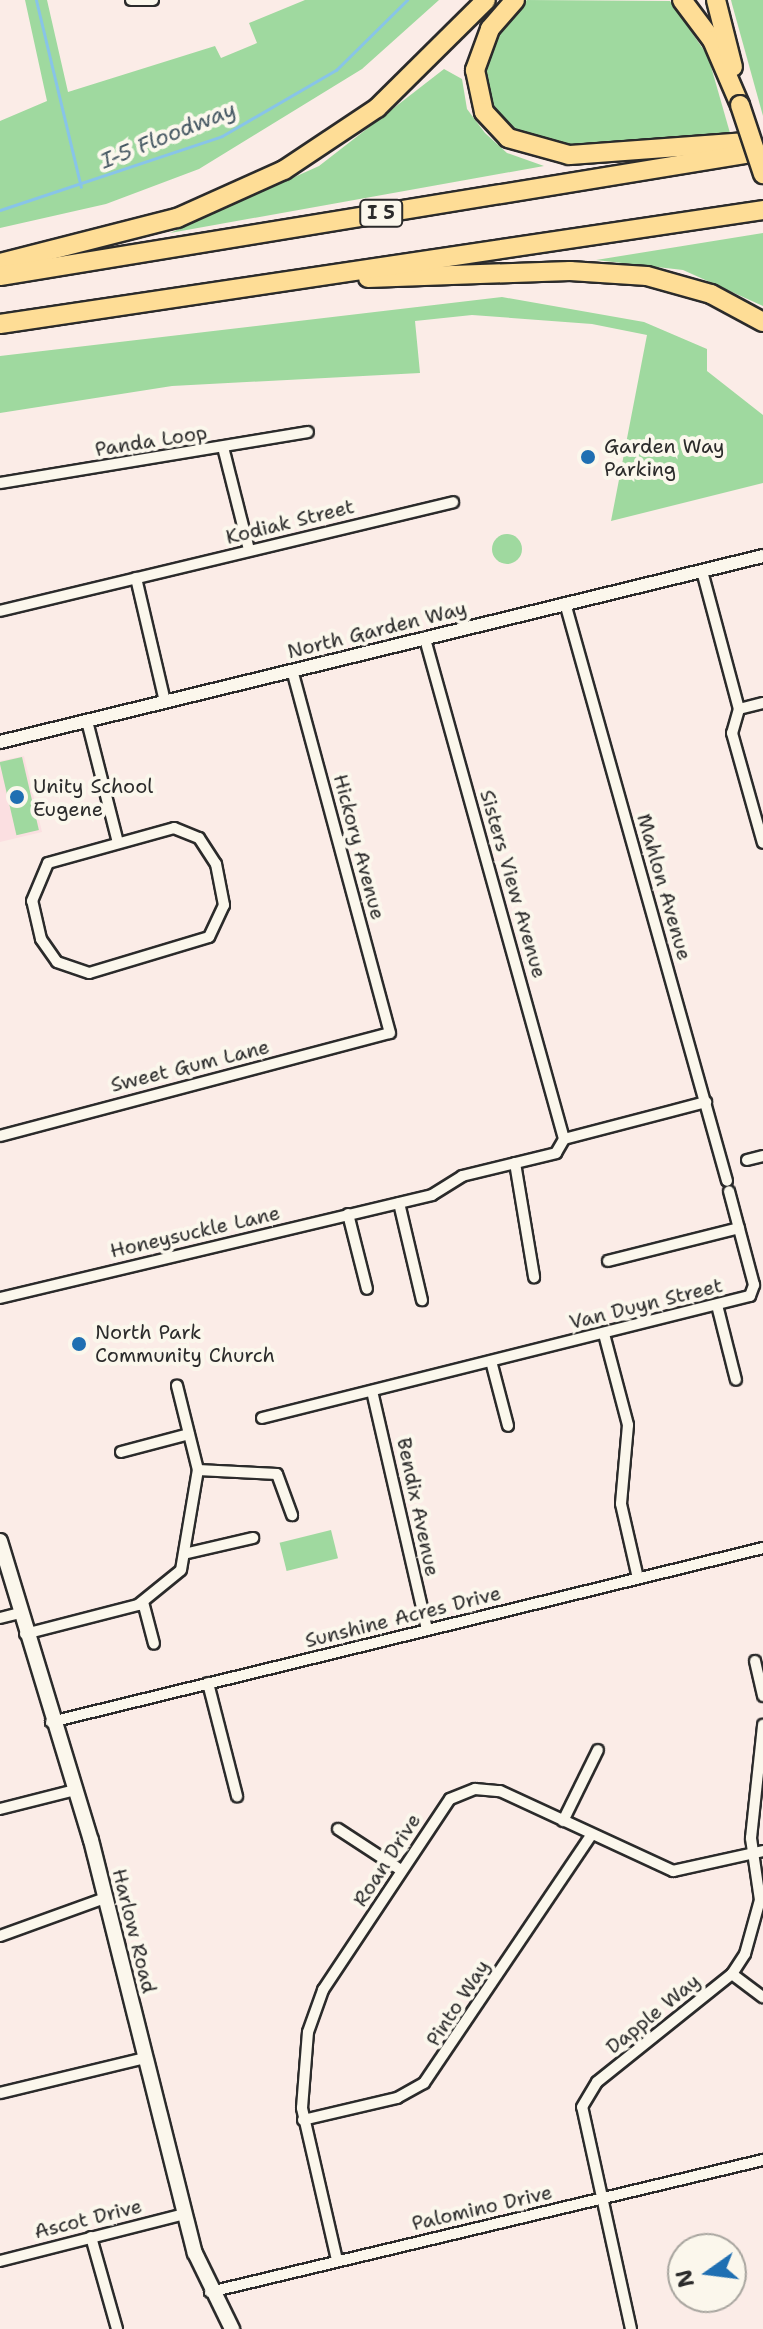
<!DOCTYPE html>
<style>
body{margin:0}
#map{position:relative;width:763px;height:2329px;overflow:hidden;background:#fbece7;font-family:"Shantell Sans",sans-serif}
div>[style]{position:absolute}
.built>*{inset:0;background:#fbdfe1}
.green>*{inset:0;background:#9fd99f;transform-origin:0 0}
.round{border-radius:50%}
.stream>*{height:3px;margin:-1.5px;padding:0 1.5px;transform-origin:1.5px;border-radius:1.5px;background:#88c4e8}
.roads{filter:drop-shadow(2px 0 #2b2b2b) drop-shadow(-2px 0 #2b2b2b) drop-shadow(0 2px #2b2b2b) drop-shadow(0 -2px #2b2b2b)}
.minor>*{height:10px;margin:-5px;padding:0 5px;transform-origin:5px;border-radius:5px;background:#fbf7ec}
.tertiary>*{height:12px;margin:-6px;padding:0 6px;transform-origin:6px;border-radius:6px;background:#fbf7ec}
.secondary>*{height:14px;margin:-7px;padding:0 7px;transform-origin:7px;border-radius:7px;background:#fbf7ec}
.motorway>*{height:18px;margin:-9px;padding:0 9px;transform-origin:9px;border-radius:9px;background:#fedd96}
.bridges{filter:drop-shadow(2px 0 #2b2b2b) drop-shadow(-2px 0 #2b2b2b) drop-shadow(0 2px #2b2b2b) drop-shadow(0 -2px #2b2b2b)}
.motorway-bridge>*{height:18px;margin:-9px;padding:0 9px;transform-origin:9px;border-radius:9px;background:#fedd96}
.dots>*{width:22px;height:22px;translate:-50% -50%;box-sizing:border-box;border:4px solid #fbf7ec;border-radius:50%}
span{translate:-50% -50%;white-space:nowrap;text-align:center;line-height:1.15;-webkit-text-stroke:8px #fbf7ec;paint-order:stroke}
.shield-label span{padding:2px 6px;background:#fbf7ec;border:2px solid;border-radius:6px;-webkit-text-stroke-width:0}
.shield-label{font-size:18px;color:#2b2b2b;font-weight:700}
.street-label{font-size:20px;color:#2b2b2b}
.poi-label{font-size:20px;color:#2b2b2b}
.left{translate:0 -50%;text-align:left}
.water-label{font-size:22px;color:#475964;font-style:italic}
.north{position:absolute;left:667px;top:2233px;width:80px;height:80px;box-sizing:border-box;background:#fbf7ec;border:2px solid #a8a59f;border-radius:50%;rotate:256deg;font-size:22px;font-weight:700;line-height:32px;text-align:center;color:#2b2b2b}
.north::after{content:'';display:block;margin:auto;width:28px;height:36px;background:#1f6fb2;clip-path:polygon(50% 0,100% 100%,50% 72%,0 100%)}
</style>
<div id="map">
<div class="built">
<i style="clip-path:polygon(24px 756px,42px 832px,0 842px,0 761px)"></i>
</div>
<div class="green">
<i style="clip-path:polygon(25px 0,47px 0,68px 92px,215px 46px,221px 58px,257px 43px,249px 23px,305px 0,439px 0,362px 69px,199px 169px,106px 204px,0 228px,0 121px,47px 101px)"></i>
<i style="clip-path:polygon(527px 0,670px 1px,708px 56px,730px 133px,565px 147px,511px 132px,488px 105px,484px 65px,490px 43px)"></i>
<i style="clip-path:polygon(731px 0,763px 0,763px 116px,732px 4px)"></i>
<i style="clip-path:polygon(444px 69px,462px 79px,467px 109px,485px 133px,507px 153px,544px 166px,170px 233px,319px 166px)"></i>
<i style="clip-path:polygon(763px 233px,763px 306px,683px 270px,596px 260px)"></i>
<i style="clip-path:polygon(502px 297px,644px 322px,707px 349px,707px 371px,763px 415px,763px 483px,611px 521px,647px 335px,592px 324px,472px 315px,415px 321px,420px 373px,172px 386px,0 413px,0 356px)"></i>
<i class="round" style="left:492px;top:534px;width:30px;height:30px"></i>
<i style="left:22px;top:757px;width:75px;height:23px;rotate:77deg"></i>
<i style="left:331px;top:1530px;width:29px;height:53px;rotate:76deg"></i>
</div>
<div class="stream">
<i style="left:36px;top:0;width:192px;rotate:76.5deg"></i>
<i style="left:0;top:210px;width:234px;rotate:-18.4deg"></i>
<i style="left:222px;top:136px;width:132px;rotate:-30.1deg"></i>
<i style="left:336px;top:70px;width:100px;rotate:-44.6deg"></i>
</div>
<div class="roads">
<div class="minor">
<i style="left:131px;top:0;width:22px"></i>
<i style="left:223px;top:447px;width:106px;rotate:75.8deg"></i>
<i style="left:0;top:483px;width:312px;rotate:-9.4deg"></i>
<i style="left:702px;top:571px;width:143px;rotate:75deg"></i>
<i style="left:739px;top:709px;width:25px;rotate:106deg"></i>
<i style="left:732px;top:733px;width:114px;rotate:74.3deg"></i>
<i style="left:136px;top:578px;width:127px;rotate:76.8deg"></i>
<i style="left:565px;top:603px;width:600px;rotate:74.34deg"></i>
<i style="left:0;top:611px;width:466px;rotate:-13.5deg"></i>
<i style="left:425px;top:639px;width:519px;rotate:74.46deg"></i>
<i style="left:739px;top:709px;width:25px;rotate:-14deg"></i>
<i style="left:87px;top:721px;width:122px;rotate:75.7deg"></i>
<i style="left:174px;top:828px;width:27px;rotate:22deg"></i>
<i style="left:199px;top:838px;width:31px;rotate:57deg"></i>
<i style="left:216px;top:864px;width:42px;rotate:79deg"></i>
<i style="left:224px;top:905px;width:35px;rotate:115deg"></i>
<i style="left:209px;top:937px;width:125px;rotate:163.3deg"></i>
<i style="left:89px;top:973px;width:34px;rotate:-161deg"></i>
<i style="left:57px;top:962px;width:28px;rotate:-125deg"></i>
<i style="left:41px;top:939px;width:39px;rotate:-103deg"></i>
<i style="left:32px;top:901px;width:41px;rotate:-67.2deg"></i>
<i style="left:48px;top:863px;width:131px;rotate:-15.5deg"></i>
<i style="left:0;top:1136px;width:403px;rotate:-14.8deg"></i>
<i style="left:390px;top:1033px;width:375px;rotate:-105.1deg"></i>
<i style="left:564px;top:1139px;width:147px;rotate:-14.6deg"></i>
<i style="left:747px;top:1160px;width:16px;rotate:-14deg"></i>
<i style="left:515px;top:1163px;width:116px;rotate:80.5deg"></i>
<i style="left:399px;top:1203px;width:100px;rotate:76.7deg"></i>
<i style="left:348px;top:1214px;width:77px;rotate:75.8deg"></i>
<i style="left:608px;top:1261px;width:135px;rotate:-14.1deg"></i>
<i style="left:0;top:1298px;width:444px;rotate:-13.4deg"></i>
<i style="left:432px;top:1195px;width:36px;rotate:-32deg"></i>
<i style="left:462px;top:1176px;width:97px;rotate:-13.7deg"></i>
<i style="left:556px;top:1153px;width:16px;rotate:-60deg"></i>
<i style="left:717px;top:1305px;width:77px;rotate:75.8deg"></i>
<i style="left:604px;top:1334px;width:94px;rotate:75.2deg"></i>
<i style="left:628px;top:1425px;width:79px;rotate:95.1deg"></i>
<i style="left:621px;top:1504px;width:76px;rotate:77.1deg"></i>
<i style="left:491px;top:1361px;width:67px;rotate:75.3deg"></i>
<i style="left:372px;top:1391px;width:245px;rotate:77deg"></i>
<i style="left:262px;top:1418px;width:503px;rotate:-14.04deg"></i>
<i style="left:750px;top:1296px;width:12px;rotate:-70deg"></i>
<i style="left:754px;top:1285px;width:97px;rotate:-104.9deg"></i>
<i style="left:121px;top:1452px;width:70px;rotate:-14.8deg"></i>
<i style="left:198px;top:1470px;width:79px;rotate:2.9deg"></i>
<i style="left:277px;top:1474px;width:44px;rotate:69.9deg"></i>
<i style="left:188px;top:1553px;width:67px;rotate:-13deg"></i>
<i style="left:143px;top:1602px;width:43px;rotate:75.3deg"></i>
<i style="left:0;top:1618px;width:21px;rotate:-14deg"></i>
<i style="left:25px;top:1634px;width:117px;rotate:-14.4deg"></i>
<i style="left:138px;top:1605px;width:55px;rotate:-39.1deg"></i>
<i style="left:181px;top:1570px;width:101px;rotate:-80.4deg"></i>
<i style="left:198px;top:1470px;width:87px;rotate:-104deg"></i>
<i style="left:755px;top:1661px;width:36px;rotate:77deg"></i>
<i style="left:208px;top:1683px;width:117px;rotate:75.6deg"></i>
<i style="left:51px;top:1722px;width:733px;rotate:-13.73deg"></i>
<i style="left:0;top:1809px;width:77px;rotate:-14.2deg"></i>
<i style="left:563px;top:1821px;width:79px;rotate:-63.8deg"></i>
<i style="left:338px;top:1829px;width:75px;rotate:33.1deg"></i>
<i style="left:0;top:1936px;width:112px;rotate:-19.9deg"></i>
<i style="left:732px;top:1974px;width:39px;rotate:37deg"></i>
<i style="left:0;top:2093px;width:149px;rotate:-13.6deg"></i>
<i style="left:303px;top:2120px;width:97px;rotate:-13.2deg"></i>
<i style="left:397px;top:2098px;width:31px;rotate:-29deg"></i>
<i style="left:424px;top:2083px;width:299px;rotate:-56deg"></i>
<i style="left:91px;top:2237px;width:96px;rotate:74.2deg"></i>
<i style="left:337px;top:2260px;width:156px;rotate:-103deg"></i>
<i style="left:302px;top:2108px;width:76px;rotate:-85.5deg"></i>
<i style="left:308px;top:2032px;width:45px;rotate:-70.3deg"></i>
<i style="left:323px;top:1990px;width:229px;rotate:-56.4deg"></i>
<i style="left:450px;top:1799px;width:27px;rotate:-22deg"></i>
<i style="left:475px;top:1789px;width:25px;rotate:5deg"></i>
<i style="left:500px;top:1791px;width:191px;rotate:24.8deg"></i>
<i style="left:673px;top:1871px;width:92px;rotate:-12.5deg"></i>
<i style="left:0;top:2261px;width:190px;rotate:-14.3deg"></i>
<i style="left:210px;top:2292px;width:569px;rotate:-13.43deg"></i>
<i style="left:631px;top:2329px;width:227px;rotate:-102.4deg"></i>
<i style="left:582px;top:2107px;width:29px;rotate:-59deg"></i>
<i style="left:597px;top:2082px;width:173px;rotate:-38.7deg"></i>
<i style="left:732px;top:1974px;width:24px;rotate:-57deg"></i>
<i style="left:745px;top:1954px;width:56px;rotate:-74.5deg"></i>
<i style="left:760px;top:1900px;width:63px;rotate:-98.3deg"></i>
<i style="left:751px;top:1838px;width:114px;rotate:-83.9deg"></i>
</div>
<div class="tertiary">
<i style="left:0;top:742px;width:785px;rotate:-13.7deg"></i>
</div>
<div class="secondary">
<i style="left:0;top:1541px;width:313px;rotate:73.1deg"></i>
<i style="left:91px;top:1840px;width:426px;rotate:75.9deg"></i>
<i style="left:195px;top:2253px;width:85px;rotate:64deg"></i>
</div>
<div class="motorway">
<i style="left:515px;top:0;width:38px;rotate:131deg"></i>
<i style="left:490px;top:29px;width:44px;rotate:110.1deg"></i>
<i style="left:475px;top:70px;width:43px;rotate:77.9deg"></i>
<i style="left:484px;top:112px;width:35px;rotate:47deg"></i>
<i style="left:508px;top:138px;width:63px;rotate:15.6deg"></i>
<i style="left:569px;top:155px;width:179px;rotate:-4.2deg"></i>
<i style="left:682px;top:0;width:50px;rotate:53.1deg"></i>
<i style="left:712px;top:40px;width:71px;rotate:66.7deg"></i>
<i style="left:716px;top:0;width:69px;rotate:75.8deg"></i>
<i style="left:0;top:263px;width:183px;rotate:-14.3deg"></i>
<i style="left:177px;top:218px;width:117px;rotate:-24.2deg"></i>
<i style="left:284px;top:170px;width:112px;rotate:-33.7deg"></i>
<i style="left:377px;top:108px;width:153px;rotate:-44.7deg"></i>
<i style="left:0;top:276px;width:773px;rotate:-9.3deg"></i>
<i style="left:368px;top:278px;width:202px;rotate:-2deg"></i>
<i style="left:570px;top:271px;width:77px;rotate:3.7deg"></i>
<i style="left:647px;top:276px;width:66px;rotate:15.7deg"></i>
<i style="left:711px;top:294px;width:59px;rotate:28.3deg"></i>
<i style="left:0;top:324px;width:771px;rotate:-8.5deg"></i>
</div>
</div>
<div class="bridges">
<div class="motorway-bridge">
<i style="left:740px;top:105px;width:73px;rotate:71.6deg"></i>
</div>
</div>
<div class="dots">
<i style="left:588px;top:457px;background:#1f6fb2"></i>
<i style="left:17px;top:797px;background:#1f6fb2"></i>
<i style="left:79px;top:1344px;background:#1f6fb2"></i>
</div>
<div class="shield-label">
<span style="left:381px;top:213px">I 5</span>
</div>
<div class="street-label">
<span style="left:151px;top:441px;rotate:-9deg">Panda Loop</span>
<span style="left:290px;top:522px;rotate:-14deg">Kodiak Street</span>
<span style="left:377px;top:630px;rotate:-14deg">North Garden Way</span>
<span style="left:359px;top:847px;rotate:75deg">Hickory Avenue</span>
<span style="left:513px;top:884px;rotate:74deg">Sisters View Avenue</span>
<span style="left:664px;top:887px;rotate:74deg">Mahlon Avenue</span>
<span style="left:190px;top:1066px;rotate:-14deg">Sweet Gum Lane</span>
<span style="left:195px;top:1232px;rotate:-13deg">Honeysuckle Lane</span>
<span style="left:646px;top:1304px;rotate:-14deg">Van Duyn Street</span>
<span style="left:418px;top:1507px;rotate:78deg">Bendix Avenue</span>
<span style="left:403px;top:1617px;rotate:-14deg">Sunshine Acres Drive</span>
<span style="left:387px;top:1860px;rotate:-57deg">Roan Drive</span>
<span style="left:134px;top:1931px;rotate:76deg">Harlow Road</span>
<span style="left:458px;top:2003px;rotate:-57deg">Pinto Way</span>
<span style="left:653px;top:2014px;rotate:-39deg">Dapple Way</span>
<span style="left:482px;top:2208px;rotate:-13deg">Palomino Drive</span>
<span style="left:88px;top:2219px;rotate:-14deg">Ascot Drive</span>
</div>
<div class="poi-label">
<span class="left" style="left:604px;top:458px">Garden Way<br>Parking</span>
<span class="left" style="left:33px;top:798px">Unity School<br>Eugene</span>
<span class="left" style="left:95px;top:1344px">North Park<br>Community Church</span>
</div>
<div class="water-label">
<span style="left:168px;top:135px;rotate:-22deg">I-5 Floodway</span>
</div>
<div class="north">N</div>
</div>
